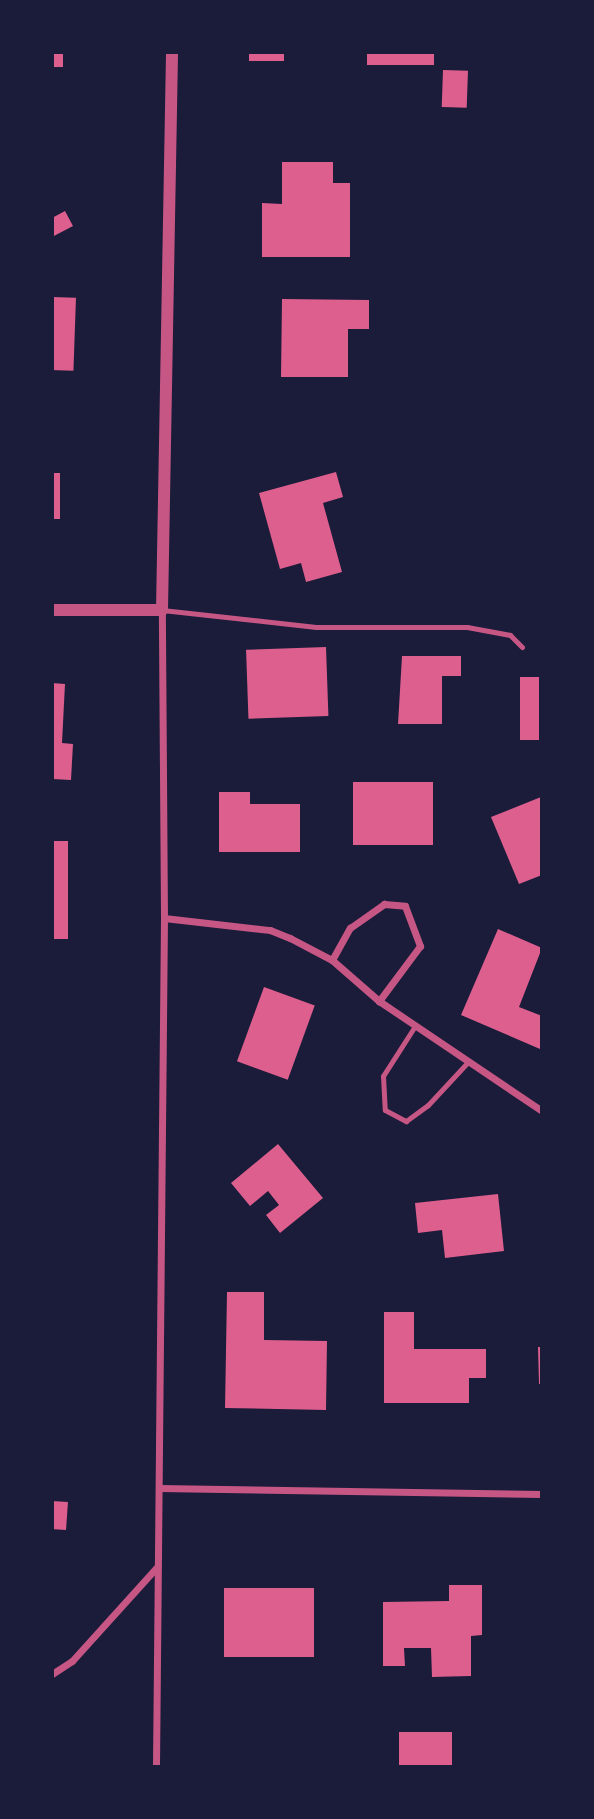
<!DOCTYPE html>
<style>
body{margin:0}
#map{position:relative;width:594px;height:1819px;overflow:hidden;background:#1b1b3a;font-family:"Fira Sans Condensed",sans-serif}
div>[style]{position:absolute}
.building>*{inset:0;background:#dd5f8e;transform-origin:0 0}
.service>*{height:5px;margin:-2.5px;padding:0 2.5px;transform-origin:2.5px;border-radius:2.5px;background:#c65784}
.minor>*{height:7px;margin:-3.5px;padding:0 3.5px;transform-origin:3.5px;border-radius:3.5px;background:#c65784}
.tertiary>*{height:12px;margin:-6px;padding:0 6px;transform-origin:6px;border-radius:6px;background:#c65784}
span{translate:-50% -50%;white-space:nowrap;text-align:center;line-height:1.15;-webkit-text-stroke:6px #1b1b3a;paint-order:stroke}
.frame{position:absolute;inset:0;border:54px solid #1b1b3a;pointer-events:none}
</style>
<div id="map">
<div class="building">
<i style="left:52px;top:52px;width:11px;height:15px"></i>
<i style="left:249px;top:52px;width:35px;height:9px"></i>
<i style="left:367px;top:52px;width:67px;height:13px"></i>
<i style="left:443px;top:70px;width:25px;height:37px;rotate:2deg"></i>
<i style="clip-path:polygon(282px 162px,333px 162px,333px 183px,350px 183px,350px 257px,262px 257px,262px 203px,282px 204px)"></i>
<i style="clip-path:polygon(65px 211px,73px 226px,52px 237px,52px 218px)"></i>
<i style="left:52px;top:297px;width:24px;height:73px;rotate:2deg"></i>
<i style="clip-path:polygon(282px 299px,369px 300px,369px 329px,348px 329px,348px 377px,281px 377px)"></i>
<i style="clip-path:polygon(336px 472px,343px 497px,323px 503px,342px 572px,306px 582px,301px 563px,280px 569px,259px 493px)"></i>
<i style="left:52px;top:473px;width:8px;height:46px"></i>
<i style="left:326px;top:647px;width:69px;height:80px;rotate:88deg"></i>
<i style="clip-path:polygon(402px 656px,461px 656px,461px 676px,442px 676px,442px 724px,398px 724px)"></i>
<i style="left:520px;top:677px;width:19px;height:63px"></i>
<i style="clip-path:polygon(52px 683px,65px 684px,62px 743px,73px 744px,71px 780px,52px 779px)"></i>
<i style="left:353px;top:782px;width:80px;height:63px"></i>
<i style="clip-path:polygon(219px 792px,250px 792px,250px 804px,300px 804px,300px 852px,219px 852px)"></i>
<i style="clip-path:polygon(541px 797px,542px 875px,519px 884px,491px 817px)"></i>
<i style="left:52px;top:841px;width:16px;height:98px"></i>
<i style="clip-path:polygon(498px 929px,542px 948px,519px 1007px,542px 1016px,540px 1049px,461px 1015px)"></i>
<i style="left:264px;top:987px;width:54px;height:79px;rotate:20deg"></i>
<i style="clip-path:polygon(278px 1144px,323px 1198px,280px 1233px,266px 1215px,279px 1205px,268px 1191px,250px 1206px,231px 1183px)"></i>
<i style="clip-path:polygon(498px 1194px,504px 1251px,445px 1258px,442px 1230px,418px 1233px,415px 1203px)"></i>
<i style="clip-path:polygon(227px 1292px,264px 1292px,264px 1340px,327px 1341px,326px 1410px,225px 1408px)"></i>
<i style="clip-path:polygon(384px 1312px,414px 1312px,414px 1349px,486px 1349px,486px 1378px,469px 1378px,469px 1403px,384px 1403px)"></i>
<i style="clip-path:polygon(538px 1347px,542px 1347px,542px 1384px,539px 1384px)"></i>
<i style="left:52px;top:1501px;width:16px;height:28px;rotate:4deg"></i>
<i style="clip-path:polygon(449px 1585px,482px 1585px,482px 1635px,471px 1636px,471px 1676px,432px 1677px,431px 1648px,404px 1648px,405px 1666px,383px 1666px,383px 1602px,449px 1601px)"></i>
<i style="left:224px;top:1588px;width:90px;height:69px"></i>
<i style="left:399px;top:1732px;width:53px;height:34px"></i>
</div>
<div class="service">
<i style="left:162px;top:610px;width:155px;rotate:6.3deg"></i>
<i style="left:316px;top:627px;width:151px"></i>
<i style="left:467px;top:627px;width:44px;rotate:10.5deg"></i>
<i style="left:510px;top:635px;width:17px;rotate:45deg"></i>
<i style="left:415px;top:1026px;width:59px;rotate:122.6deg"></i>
<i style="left:383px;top:1076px;width:34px;rotate:87deg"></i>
<i style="left:385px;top:1110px;width:24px;rotate:28deg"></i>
<i style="left:406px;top:1121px;width:27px;rotate:-36deg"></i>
<i style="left:428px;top:1105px;width:59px;rotate:-47.1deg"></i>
</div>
<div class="minor">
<i style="left:164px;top:918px;width:107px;rotate:6.5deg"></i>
<i style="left:270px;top:930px;width:22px;rotate:22deg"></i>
<i style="left:290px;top:938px;width:47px;rotate:27.6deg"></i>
<i style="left:332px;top:960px;width:62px;rotate:41.1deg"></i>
<i style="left:379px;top:1001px;width:197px;rotate:34deg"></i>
<i style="left:332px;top:960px;width:37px;rotate:-61deg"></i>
<i style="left:350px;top:928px;width:42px;rotate:-35.2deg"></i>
<i style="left:384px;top:904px;width:21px;rotate:5deg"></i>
<i style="left:405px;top:906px;width:43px;rotate:69.4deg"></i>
<i style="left:420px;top:946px;width:69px;rotate:126.7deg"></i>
<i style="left:159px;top:1488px;width:383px;rotate:0.9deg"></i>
<i style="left:52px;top:1674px;width:24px;rotate:-33deg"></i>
<i style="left:72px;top:1661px;width:127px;rotate:-47.9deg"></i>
<i style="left:156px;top:1766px;width:848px;rotate:-89.46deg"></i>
<i style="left:164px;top:918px;width:308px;rotate:-90.4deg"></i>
</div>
<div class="tertiary">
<i style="left:52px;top:610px;width:110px"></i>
<i style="left:162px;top:610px;width:558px;rotate:-88.97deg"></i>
</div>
<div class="frame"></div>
</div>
